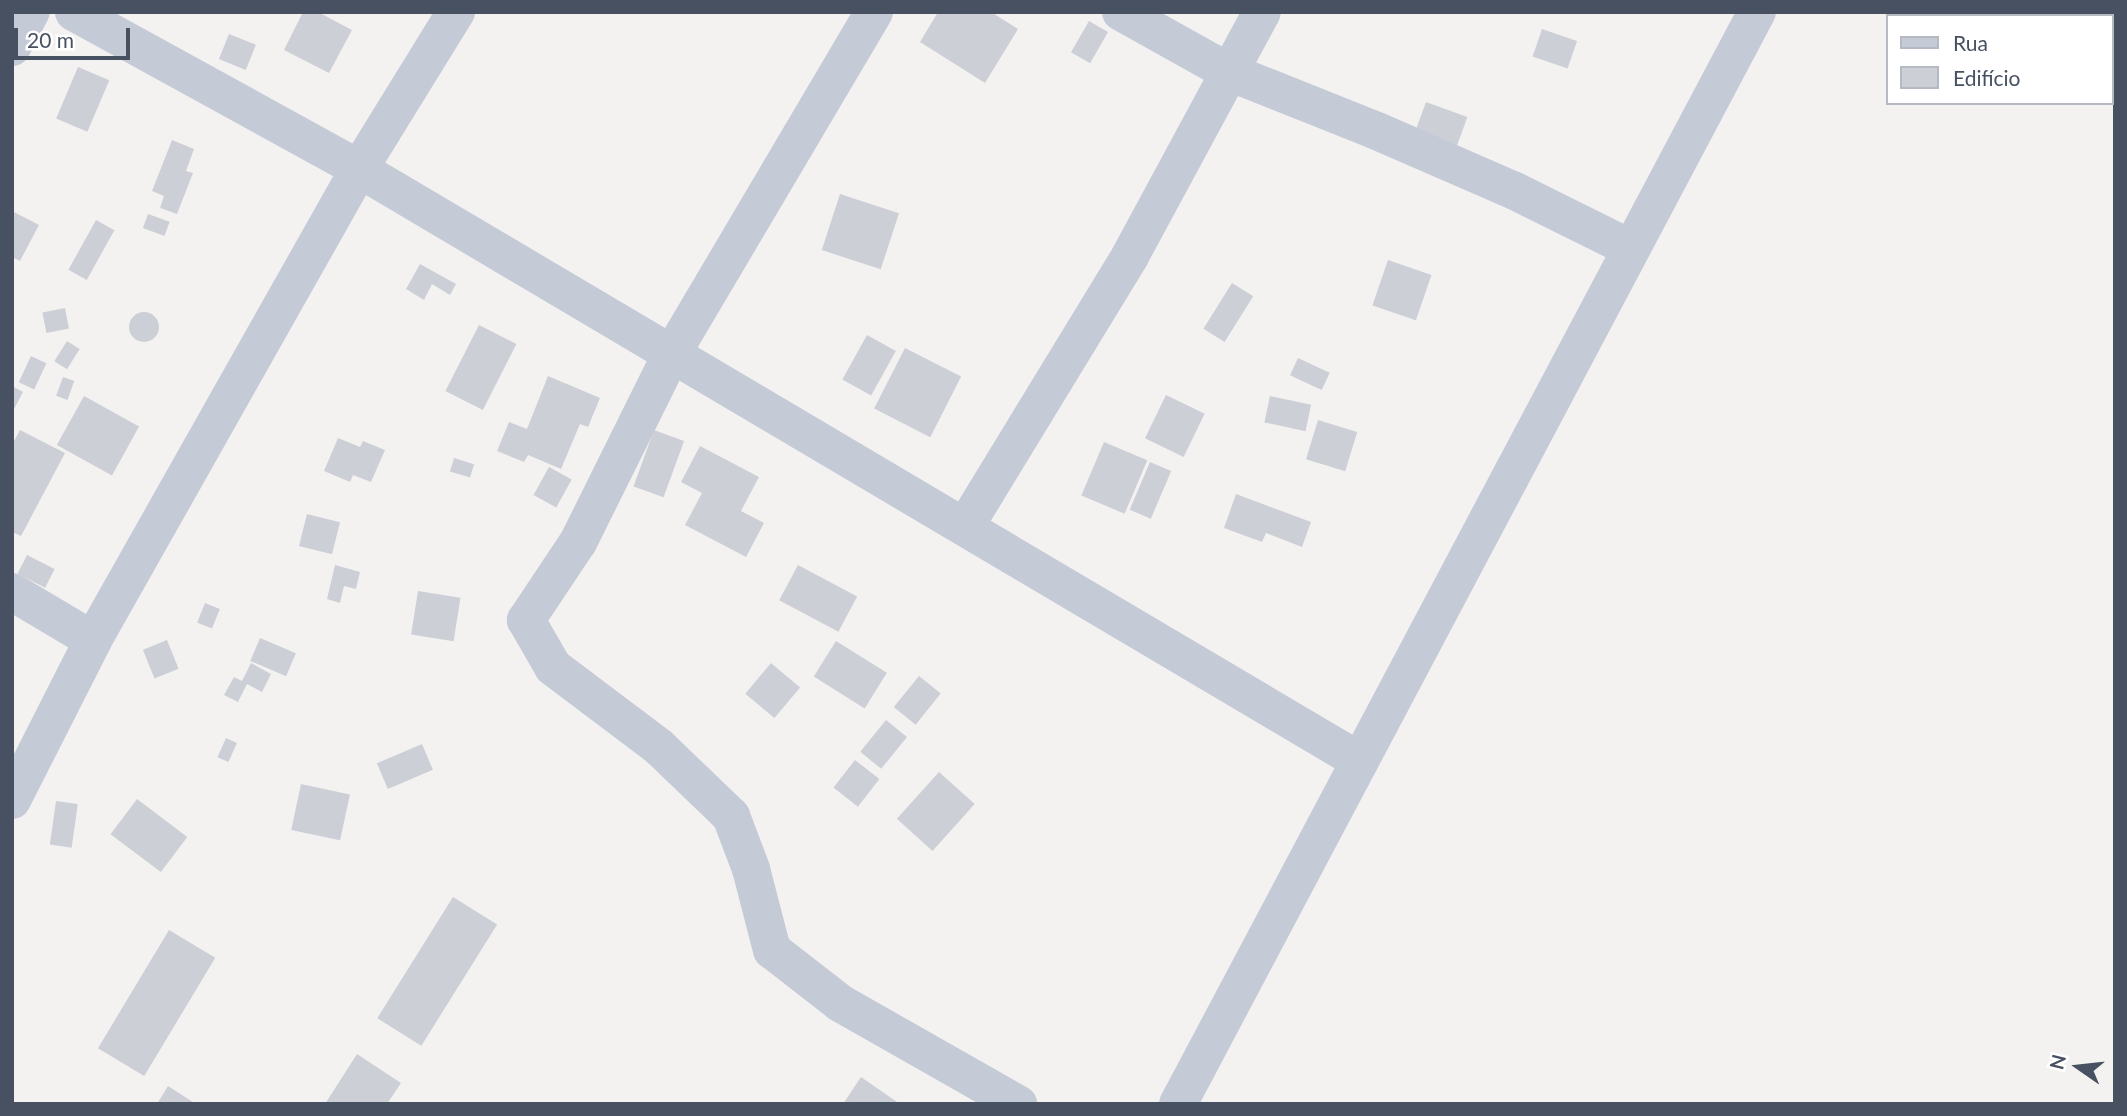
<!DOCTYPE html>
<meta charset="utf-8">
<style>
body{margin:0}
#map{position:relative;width:2127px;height:1116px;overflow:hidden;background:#f4f1f1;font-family:Lato,sans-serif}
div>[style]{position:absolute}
.building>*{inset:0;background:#cdcfd7;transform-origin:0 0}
.round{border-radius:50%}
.minor>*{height:38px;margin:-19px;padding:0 19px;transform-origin:19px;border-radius:19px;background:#c4cbd7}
span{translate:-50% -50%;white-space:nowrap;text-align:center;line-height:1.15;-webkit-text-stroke:7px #fff;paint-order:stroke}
.frame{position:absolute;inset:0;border:14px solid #475161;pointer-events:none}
.legend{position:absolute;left:1886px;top:14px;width:228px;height:91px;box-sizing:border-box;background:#fff;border:2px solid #b5b9c0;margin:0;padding:9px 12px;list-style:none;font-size:21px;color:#475161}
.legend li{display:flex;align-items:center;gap:14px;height:35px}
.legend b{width:35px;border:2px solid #b5b9c0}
.north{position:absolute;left:2043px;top:1032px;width:70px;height:70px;-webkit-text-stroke:5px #fff;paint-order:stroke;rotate:284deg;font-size:19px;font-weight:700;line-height:28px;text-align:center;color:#475161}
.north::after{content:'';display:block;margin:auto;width:24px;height:32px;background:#475161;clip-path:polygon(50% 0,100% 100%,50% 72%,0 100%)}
.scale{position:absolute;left:14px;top:28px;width:116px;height:32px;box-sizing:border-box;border:4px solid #475161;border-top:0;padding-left:9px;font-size:21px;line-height:24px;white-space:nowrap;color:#475161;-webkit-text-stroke:5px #fff;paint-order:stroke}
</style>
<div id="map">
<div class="building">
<i style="clip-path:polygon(303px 12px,318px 12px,352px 30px,329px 73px,284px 50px)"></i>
<i style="clip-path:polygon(938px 12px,991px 12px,1018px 29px,985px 83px,920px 42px)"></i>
<i style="left:1089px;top:21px;width:22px;height:36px;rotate:30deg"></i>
<i style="left:1542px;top:29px;width:37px;height:29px;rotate:19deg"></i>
<i style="left:229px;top:34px;width:29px;height:27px;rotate:22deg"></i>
<i style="left:78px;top:67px;width:34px;height:56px;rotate:23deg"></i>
<i style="left:1426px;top:102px;width:44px;height:36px;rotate:20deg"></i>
<i style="clip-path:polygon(172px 140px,194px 149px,186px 171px,193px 173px,177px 214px,160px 208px,164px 196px,152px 191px)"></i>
<i style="left:840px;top:194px;width:62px;height:59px;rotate:18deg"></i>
<i style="clip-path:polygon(12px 211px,39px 225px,20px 261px,12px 257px)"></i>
<i style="left:148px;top:214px;width:23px;height:15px;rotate:20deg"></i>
<i style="left:96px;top:220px;width:21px;height:57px;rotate:29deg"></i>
<i style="left:1388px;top:260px;width:46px;height:48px;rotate:19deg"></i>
<i style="clip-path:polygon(420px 264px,456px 284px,450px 295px,432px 284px,424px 300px,406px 289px)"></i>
<i style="left:1232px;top:283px;width:25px;height:54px;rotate:32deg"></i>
<i style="left:65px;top:308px;width:21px;height:23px;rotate:79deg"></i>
<i class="round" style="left:129px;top:312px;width:30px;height:30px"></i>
<i style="left:479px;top:325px;width:42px;height:74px;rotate:27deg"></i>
<i style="left:867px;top:335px;width:33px;height:51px;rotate:29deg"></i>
<i style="left:67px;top:341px;width:15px;height:24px;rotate:32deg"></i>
<i style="left:905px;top:348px;width:63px;height:68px;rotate:27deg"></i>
<i style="left:31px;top:356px;width:17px;height:29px;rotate:25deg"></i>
<i style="left:1298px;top:358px;width:35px;height:19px;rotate:25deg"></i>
<i style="clip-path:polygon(548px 376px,600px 398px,588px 427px,580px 424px,561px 469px,528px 455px,524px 462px,497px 451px,509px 422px,527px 429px)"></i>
<i style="left:63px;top:377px;width:12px;height:20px;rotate:20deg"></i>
<i style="clip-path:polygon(12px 386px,23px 392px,12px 413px)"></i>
<i style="left:1166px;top:395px;width:43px;height:48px;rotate:26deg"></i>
<i style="left:84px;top:396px;width:63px;height:56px;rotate:29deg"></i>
<i style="left:1270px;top:396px;width:42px;height:27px;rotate:12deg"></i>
<i style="left:1318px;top:420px;width:41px;height:41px;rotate:17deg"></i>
<i style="clip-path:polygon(20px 430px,65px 453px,21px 536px,12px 532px,12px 445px)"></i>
<i style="left:654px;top:430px;width:32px;height:60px;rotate:20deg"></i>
<i style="clip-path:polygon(338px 438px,360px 447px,363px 441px,385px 450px,371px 482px,353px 475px,350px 482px,324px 471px)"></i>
<i style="left:1104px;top:442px;width:47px;height:58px;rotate:23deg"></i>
<i style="clip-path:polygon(700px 446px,759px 477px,741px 511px,764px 523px,746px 557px,685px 525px,702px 493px,681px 482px)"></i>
<i style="left:454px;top:458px;width:21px;height:14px;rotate:17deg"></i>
<i style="left:1150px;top:462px;width:23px;height:52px;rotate:23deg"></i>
<i style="left:549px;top:467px;width:26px;height:32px;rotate:29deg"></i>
<i style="clip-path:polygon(1236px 494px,1311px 522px,1302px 547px,1266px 533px,1262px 542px,1224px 528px)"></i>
<i style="left:307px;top:514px;width:34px;height:33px;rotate:14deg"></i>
<i style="left:27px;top:555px;width:31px;height:21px;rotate:27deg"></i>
<i style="clip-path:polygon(335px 565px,360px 572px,356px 589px,344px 586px,340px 603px,327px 599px)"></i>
<i style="left:798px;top:565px;width:67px;height:40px;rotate:28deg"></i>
<i style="left:418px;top:591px;width:43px;height:44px;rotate:9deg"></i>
<i style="left:205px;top:603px;width:16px;height:21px;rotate:22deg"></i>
<i style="left:260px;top:638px;width:39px;height:25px;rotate:23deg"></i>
<i style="left:167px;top:640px;width:31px;height:26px;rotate:68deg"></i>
<i style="left:836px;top:641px;width:60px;height:42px;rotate:32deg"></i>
<i style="clip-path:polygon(251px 663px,271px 674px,262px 692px,247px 684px,238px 702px,224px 695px,234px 677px,242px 681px)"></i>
<i style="left:771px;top:663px;width:38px;height:40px;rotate:40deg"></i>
<i style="left:919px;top:676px;width:28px;height:40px;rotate:39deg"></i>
<i style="left:886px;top:720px;width:27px;height:41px;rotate:39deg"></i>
<i style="left:226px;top:738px;width:12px;height:21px;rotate:24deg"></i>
<i style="left:422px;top:744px;width:28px;height:49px;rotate:67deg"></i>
<i style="left:855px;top:760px;width:31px;height:35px;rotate:38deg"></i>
<i style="left:939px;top:772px;width:48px;height:63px;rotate:42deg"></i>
<i style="left:301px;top:784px;width:50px;height:47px;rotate:12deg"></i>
<i style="left:137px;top:799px;width:63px;height:44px;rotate:37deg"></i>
<i style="left:56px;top:801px;width:22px;height:44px;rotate:8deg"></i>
<i style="left:453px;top:897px;width:52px;height:143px;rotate:32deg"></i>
<i style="left:169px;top:930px;width:54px;height:138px;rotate:31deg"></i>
<i style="clip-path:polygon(357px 1054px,401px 1083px,387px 1104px,325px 1104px)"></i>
<i style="clip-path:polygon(861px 1077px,900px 1104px,843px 1104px)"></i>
<i style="clip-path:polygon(168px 1086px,196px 1104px,157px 1104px)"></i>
</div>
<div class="minor">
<i style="left:74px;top:12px;width:325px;rotate:28.8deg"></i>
<i style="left:359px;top:169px;width:1161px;rotate:30.61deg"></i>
<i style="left:874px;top:12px;width:399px;rotate:120.6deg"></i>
<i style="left:671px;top:355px;width:209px;rotate:116.4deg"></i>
<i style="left:578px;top:542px;width:94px;rotate:123.7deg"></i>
<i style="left:526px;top:620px;width:54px;rotate:60.1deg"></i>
<i style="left:553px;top:667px;width:133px;rotate:37deg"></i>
<i style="left:659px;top:747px;width:100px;rotate:43.8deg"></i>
<i style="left:731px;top:816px;width:57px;rotate:69.3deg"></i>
<i style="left:751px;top:869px;width:84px;rotate:75.5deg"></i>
<i style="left:772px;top:950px;width:86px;rotate:37.9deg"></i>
<i style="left:840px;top:1003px;width:205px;rotate:29.6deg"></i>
<i style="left:1121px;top:12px;width:124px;rotate:29.1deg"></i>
<i style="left:1229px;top:72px;width:159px;rotate:21.7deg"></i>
<i style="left:1377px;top:131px;width:150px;rotate:23.5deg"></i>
<i style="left:1515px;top:191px;width:128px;rotate:26.4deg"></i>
<i style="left:12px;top:47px;width:40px;rotate:-62deg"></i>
<i style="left:966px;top:525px;width:315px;rotate:-58.6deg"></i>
<i style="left:1130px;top:256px;width:277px;rotate:-61.6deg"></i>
<i style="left:12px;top:592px;width:94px;rotate:30.7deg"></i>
<i style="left:12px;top:800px;width:179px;rotate:-63.1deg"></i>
<i style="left:93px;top:640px;width:541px;rotate:-60.54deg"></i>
<i style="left:359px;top:169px;width:185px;rotate:-58.3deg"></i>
<i style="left:1178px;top:1104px;width:1236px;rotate:-62.07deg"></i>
</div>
<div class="frame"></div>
<ul class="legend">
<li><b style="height:9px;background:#c4cbd7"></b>Rua</li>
<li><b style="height:19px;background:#cdcfd7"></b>Edifício</li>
</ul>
<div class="north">N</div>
<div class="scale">20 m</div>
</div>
